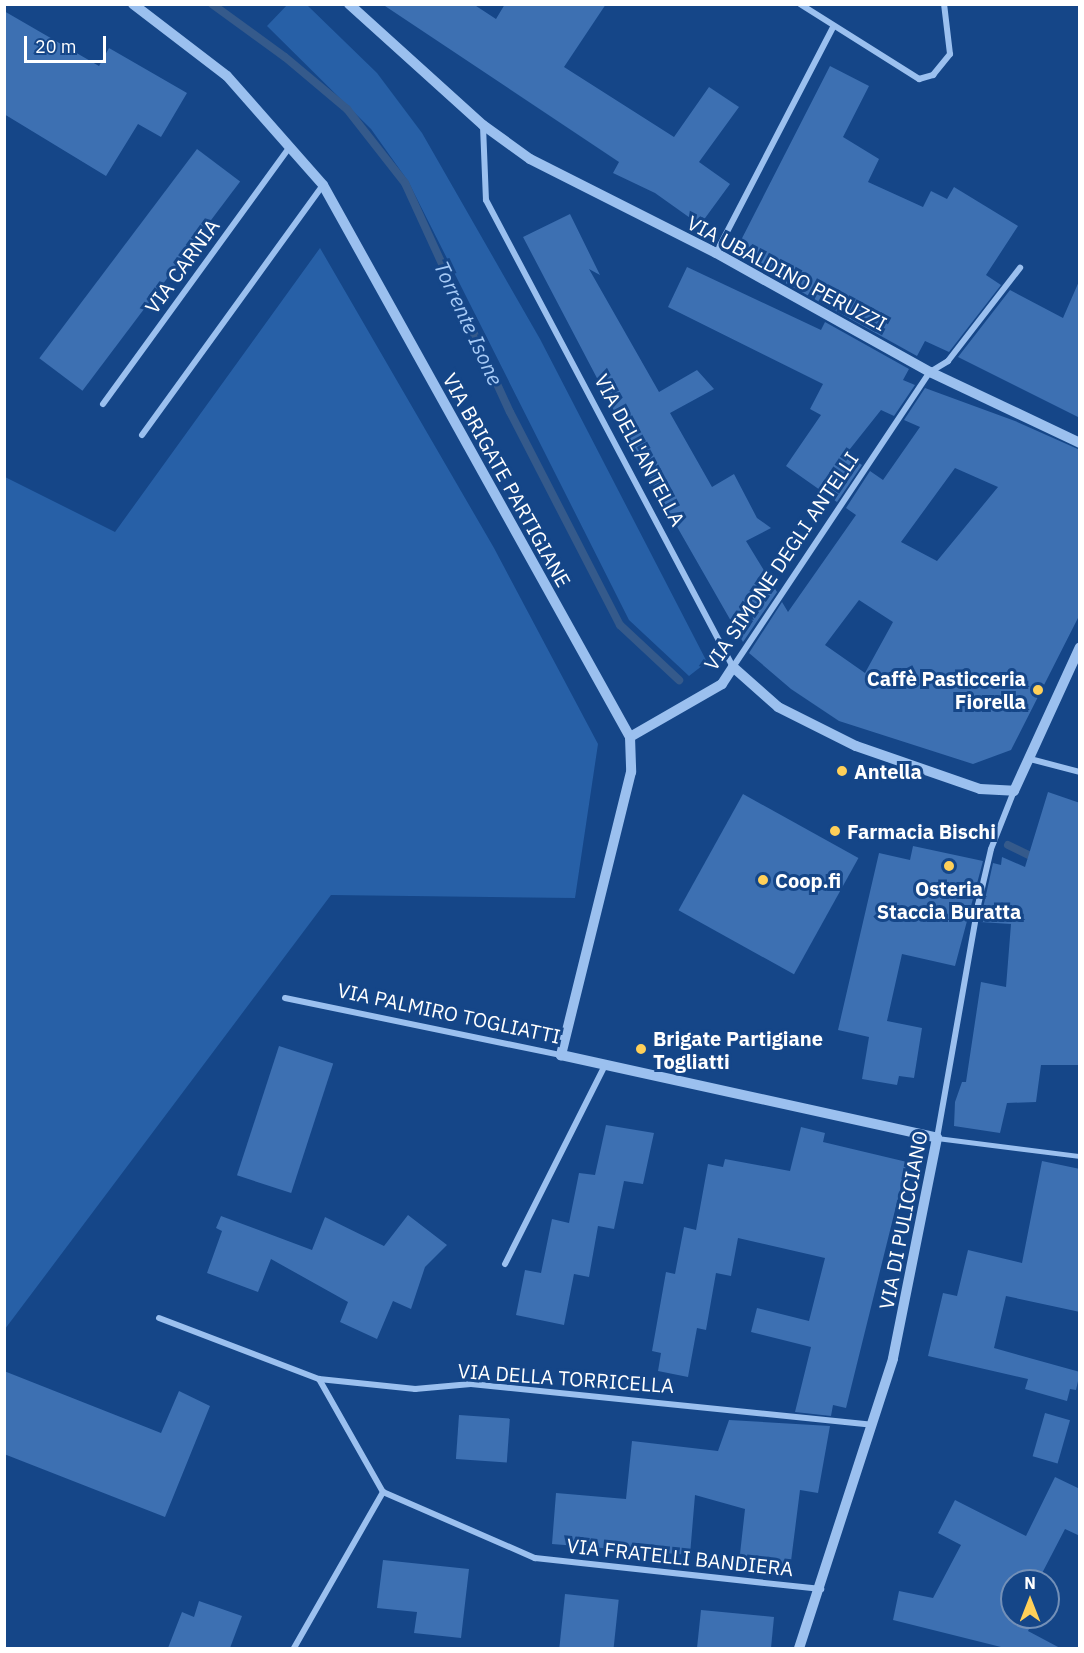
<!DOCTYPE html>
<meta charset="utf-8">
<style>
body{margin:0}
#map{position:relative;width:1084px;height:1653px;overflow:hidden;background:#154688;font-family:"IBM Plex Sans",sans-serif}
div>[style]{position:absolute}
.green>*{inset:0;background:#2760a7}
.stream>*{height:8px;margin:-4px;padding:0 4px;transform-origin:4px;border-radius:4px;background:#355a8b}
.building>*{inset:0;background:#3d70b2;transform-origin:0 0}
.service>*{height:4.5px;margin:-2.25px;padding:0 2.25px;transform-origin:2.25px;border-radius:2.25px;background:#9bc0ef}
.minor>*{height:6px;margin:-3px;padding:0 3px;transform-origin:3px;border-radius:3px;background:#9bc0ef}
.tertiary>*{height:10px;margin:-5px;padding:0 5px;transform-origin:5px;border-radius:5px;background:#9bc0ef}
.dots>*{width:16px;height:16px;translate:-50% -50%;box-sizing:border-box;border:3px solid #154688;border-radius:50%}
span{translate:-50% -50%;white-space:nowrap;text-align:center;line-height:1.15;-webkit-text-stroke:6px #154688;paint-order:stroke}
.street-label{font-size:20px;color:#fff}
.poi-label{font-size:20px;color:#fff;font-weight:700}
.right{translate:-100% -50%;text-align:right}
.left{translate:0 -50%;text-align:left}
.water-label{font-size:21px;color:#a6caf6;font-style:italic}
.frame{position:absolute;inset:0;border:6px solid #fff;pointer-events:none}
.north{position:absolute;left:1000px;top:1569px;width:60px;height:60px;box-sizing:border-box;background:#154688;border:2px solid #7390b8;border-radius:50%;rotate:0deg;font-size:16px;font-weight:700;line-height:24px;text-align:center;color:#fff}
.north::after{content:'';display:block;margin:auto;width:21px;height:27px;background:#ffd059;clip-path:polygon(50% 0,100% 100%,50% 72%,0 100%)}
.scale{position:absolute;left:24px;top:36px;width:82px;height:27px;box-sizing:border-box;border:3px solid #fff;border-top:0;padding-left:8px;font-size:18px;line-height:21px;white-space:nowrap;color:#fff;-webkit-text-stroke:4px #154688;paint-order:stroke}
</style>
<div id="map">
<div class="green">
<i style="clip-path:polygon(288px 4px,307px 5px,377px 73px,422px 133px,540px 339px,707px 662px,689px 676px,629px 620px,408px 181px,371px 129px,267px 26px)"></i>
<i style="clip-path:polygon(320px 248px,494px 548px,598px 744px,575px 898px,331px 895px,5px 1329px,5px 477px,115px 532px)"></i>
</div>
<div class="stream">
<i style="left:212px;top:4px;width:90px;rotate:36deg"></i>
<i style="left:285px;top:57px;width:81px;rotate:40deg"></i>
<i style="left:347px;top:109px;width:94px;rotate:51.9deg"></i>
<i style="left:405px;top:183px;width:252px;rotate:65.4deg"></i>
<i style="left:510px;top:412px;width:240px;rotate:62.7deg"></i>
<i style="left:620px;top:625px;width:81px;rotate:43deg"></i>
<i style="left:1008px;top:845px;width:34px;rotate:26deg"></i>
</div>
<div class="building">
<i style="clip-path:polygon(382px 4px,473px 4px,496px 19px,505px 4px,606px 4px,564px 67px,674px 137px,709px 87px,739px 107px,699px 162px,730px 184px,700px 225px,655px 193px,613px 173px,619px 162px)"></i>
<i style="clip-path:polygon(4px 11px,99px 66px,109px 48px,187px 93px,161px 137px,138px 124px,106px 176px,4px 114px)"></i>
<i style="clip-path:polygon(830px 66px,869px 86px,843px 137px,879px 159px,868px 182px,923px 207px,931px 191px,947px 199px,954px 187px,1018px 226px,986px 275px,1001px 285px,949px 352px,925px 341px,917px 356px,771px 275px,736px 250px)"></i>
<i style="left:197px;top:149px;width:54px;height:262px;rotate:37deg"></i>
<i style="clip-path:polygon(570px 214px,600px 275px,589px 269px,659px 392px,697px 370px,714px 389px,670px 413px,712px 487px,734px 474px,757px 518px,771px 528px,746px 541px,777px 592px,743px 642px,652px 483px,523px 237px)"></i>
<i style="clip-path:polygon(687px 267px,821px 330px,825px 322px,909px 369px,903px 380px,915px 385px,894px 416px,881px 410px,846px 454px,862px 465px,837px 502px,786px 466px,821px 415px,810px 409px,823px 384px,668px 307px)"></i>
<i style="clip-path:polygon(1080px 279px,1080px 418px,958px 357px,1010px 290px,1063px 318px)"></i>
<i style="clip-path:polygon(evenodd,925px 388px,1015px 421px,1080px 450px,1080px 614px,1011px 750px,973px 764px,839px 721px,791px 689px,749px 653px,782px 602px,788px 612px,856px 515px,846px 508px,870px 471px,883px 480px,920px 427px,904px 420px,925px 388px,955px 468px,998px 487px,937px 561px,901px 542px,955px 468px,925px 388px,859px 600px,893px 622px,865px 673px,825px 645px,859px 600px)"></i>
<i style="clip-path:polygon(1048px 792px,1080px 803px,1080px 1065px,1041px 1065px,1036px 1102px,1007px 1103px,1000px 1133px,954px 1126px,955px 1102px,962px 1082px,966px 1082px,981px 982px,1006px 987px,1011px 924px,980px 922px,993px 863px,1001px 865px,1002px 857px,1025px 867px)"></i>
<i style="left:743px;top:794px;width:132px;height:133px;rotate:29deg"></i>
<i style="clip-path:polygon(913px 846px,983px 861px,955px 966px,902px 954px,887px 1021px,922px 1028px,914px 1078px,899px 1076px,897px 1085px,862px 1079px,869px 1037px,838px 1030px,879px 853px,910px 860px)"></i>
<i style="left:279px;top:1046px;width:57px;height:136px;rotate:18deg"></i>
<i style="clip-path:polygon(606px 1125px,654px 1133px,643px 1184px,624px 1181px,614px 1229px,598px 1226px,589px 1277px,574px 1274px,564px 1325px,516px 1315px,525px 1270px,541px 1273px,552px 1219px,569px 1223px,579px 1173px,595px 1175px)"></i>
<i style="clip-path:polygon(801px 1127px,825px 1133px,823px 1142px,907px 1162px,846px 1408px,833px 1405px,831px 1416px,795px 1412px,811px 1347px,751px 1332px,757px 1308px,809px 1321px,825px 1258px,738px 1238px,731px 1276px,716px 1273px,706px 1330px,697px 1328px,688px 1377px,658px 1371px,661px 1353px,652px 1351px,666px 1272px,675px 1274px,684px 1227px,696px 1230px,708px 1164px,723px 1167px,725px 1159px,790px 1171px)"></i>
<i style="clip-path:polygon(1042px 1161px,1080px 1169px,1080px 1312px,1006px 1296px,994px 1348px,1080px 1372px,1076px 1390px,1070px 1389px,1067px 1401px,1025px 1389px,1028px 1379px,928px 1356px,943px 1293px,957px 1296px,968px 1250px,1022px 1263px)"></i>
<i style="clip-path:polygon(408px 1215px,447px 1245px,425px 1267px,411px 1309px,393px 1301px,377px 1339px,340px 1322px,348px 1302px,271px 1259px,258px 1292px,207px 1273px,222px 1231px,216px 1228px,221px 1216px,312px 1250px,325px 1217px,384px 1246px)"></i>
<i style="clip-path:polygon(4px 1371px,161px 1433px,179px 1391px,210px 1406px,165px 1517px,4px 1454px)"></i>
<i style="left:1045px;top:1413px;width:26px;height:45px;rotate:16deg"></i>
<i style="left:459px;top:1415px;width:51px;height:44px;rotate:4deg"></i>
<i style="clip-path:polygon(729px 1420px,830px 1426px,818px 1493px,800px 1490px,790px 1569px,739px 1563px,745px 1509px,695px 1495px,690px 1555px,552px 1544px,556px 1493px,626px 1499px,632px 1441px,718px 1451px)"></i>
<i style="clip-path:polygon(1055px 1477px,1080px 1489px,1080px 1536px,1065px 1529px,1038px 1581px,1012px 1581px,1012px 1617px,1035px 1617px,1028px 1631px,1060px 1648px,1005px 1648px,893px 1620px,899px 1591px,933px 1598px,961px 1545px,938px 1533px,955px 1500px,1026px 1536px)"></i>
<i style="clip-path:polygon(383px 1560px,469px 1569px,461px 1638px,414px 1633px,417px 1612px,377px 1608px)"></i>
<i style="left:565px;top:1594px;width:54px;height:54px;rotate:6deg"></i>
<i style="clip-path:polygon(199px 1601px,242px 1616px,230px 1648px,168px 1648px,182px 1612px,194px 1617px)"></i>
<i style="clip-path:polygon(701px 1610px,774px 1617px,771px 1648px,697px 1648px)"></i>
</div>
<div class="service">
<i style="left:937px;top:1138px;width:144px;rotate:7.2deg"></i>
</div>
<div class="minor">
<i style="left:800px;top:4px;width:141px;rotate:32.2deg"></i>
<i style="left:919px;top:79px;width:15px;rotate:-16deg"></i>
<i style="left:933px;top:75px;width:27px;rotate:-51deg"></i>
<i style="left:950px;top:54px;width:50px;rotate:-96.8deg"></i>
<i style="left:483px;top:126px;width:74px;rotate:87.7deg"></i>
<i style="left:486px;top:200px;width:528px;rotate:62.13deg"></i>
<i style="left:716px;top:253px;width:254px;rotate:-62.6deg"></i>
<i style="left:103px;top:404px;width:316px;rotate:-54deg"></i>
<i style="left:142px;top:435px;width:309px;rotate:-54.1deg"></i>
<i style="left:733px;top:667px;width:355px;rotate:-56.3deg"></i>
<i style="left:930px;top:372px;width:21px;rotate:-31deg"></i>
<i style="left:948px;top:361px;width:118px;rotate:-52.3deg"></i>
<i style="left:1030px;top:759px;width:52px;rotate:14.6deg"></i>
<i style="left:285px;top:998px;width:282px;rotate:11.7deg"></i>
<i style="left:937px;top:1138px;width:237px;rotate:-80deg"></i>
<i style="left:978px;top:905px;width:57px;rotate:-76.9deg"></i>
<i style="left:991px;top:849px;width:62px;rotate:-68.4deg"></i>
<i style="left:505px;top:1264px;width:223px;rotate:-63.3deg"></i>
<i style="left:159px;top:1318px;width:171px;rotate:20.9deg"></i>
<i style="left:319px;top:1379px;width:97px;rotate:5.9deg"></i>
<i style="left:415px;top:1389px;width:56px;rotate:-5.1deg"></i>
<i style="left:471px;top:1384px;width:403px;rotate:5.8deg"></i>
<i style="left:319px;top:1379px;width:130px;rotate:60.5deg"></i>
<i style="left:383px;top:1492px;width:166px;rotate:23.5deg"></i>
<i style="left:535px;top:1558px;width:288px;rotate:6.2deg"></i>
<i style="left:294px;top:1648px;width:180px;rotate:-60.3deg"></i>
</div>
<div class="tertiary">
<i style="left:133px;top:4px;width:118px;rotate:37.5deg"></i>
<i style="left:227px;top:76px;width:145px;rotate:48.6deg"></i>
<i style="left:323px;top:185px;width:632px;rotate:60.92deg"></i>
<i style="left:630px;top:737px;width:35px;rotate:88deg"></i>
<i style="left:631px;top:772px;width:292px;rotate:103.9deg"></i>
<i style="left:561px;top:1055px;width:385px;rotate:12.4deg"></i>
<i style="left:937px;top:1138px;width:225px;rotate:101.3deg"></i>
<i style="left:893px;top:1359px;width:304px;rotate:108deg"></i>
<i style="left:349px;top:4px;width:181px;rotate:42.1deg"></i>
<i style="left:483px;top:125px;width:58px;rotate:35.9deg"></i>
<i style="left:530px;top:159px;width:208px;rotate:26.8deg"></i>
<i style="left:716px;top:253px;width:245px;rotate:29.1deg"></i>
<i style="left:930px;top:372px;width:166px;rotate:25.3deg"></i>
<i style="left:630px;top:737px;width:106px;rotate:-29.9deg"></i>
<i style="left:722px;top:684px;width:20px;rotate:-57deg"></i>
<i style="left:733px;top:667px;width:60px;rotate:41.6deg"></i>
<i style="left:778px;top:707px;width:87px;rotate:26.6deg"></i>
<i style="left:856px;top:746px;width:131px;rotate:19.1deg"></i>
<i style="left:980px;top:789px;width:34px;rotate:3deg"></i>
<i style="left:1014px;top:791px;width:158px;rotate:-65.4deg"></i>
</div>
<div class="dots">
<i style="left:1038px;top:690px;background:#ffd059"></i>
<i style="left:842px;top:771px;background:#ffd059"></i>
<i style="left:835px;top:831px;background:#ffd059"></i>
<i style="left:949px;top:866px;background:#ffd059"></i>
<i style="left:763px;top:880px;background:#ffd059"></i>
<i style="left:641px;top:1049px;background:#ffd059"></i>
</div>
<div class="street-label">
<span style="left:182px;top:266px;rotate:-54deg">VIA CARNIA</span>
<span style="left:787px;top:273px;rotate:28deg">VIA UBALDINO PERUZZI</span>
<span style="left:640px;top:450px;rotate:62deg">VIA DELL'ANTELLA</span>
<span style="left:507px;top:480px;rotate:61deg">VIA BRIGATE PARTIGIANE</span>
<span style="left:781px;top:561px;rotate:-56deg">VIA SIMONE DEGLI ANTELLI</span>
<span style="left:449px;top:1013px;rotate:12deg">VIA PALMIRO TOGLIATTI</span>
<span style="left:903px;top:1220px;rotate:-79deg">VIA DI PULICCIANO</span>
<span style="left:566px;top:1378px;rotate:4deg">VIA DELLA TORRICELLA</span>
<span style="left:680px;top:1557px;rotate:6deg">VIA FRATELLI BANDIERA</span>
</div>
<div class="poi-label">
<span class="right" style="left:1026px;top:690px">Caffè Pasticceria<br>Fiorella</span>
<span class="left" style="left:854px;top:771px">Antella</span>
<span class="left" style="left:847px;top:831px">Farmacia Bischi</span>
<span class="left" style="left:775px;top:880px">Coop.fi</span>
<span style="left:949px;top:900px">Osteria<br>Staccia Buratta</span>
<span class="left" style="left:653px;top:1050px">Brigate Partigiane<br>Togliatti</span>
</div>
<div class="water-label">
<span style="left:469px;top:323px;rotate:65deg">Torrente Isone</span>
</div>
<div class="frame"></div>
<div class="north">N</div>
<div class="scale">20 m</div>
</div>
